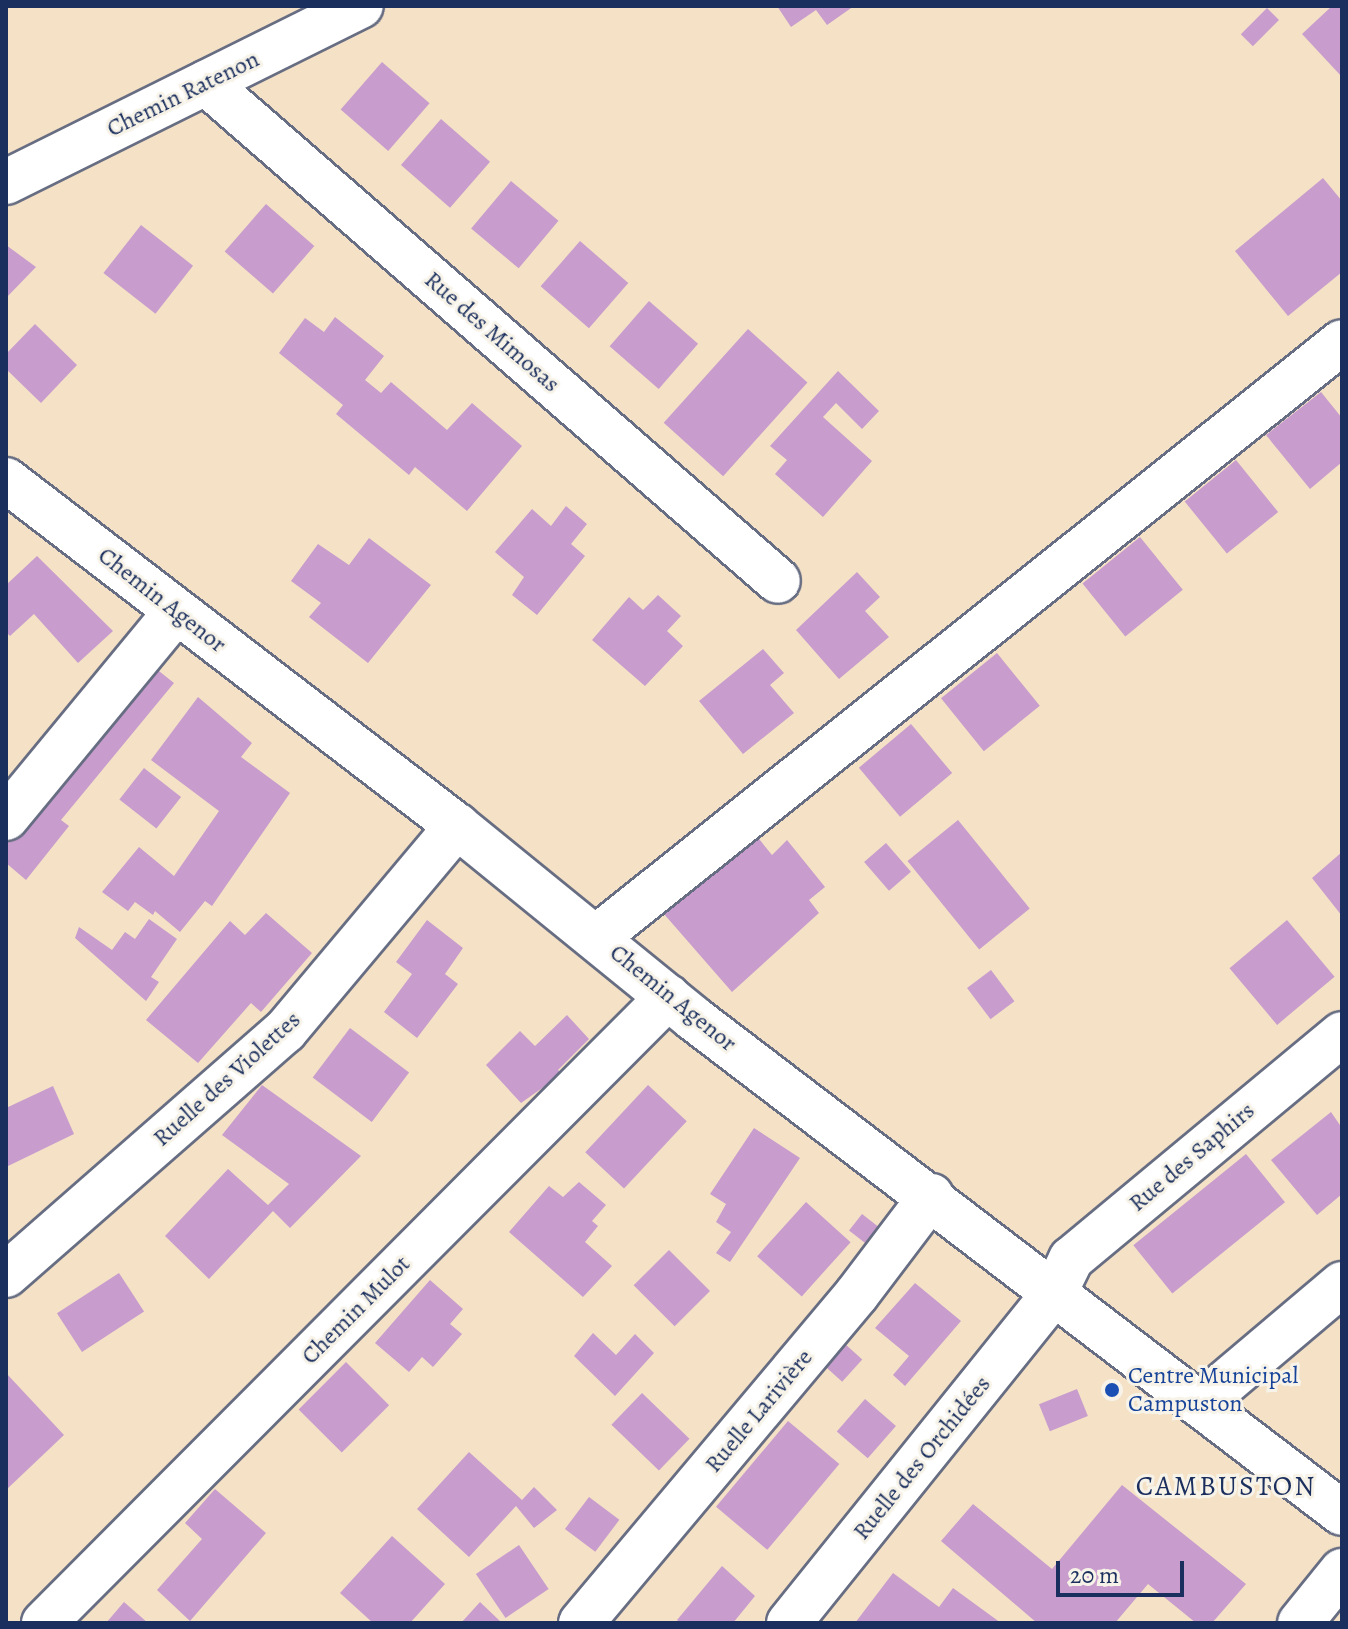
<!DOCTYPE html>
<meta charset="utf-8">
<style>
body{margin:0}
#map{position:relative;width:1348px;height:1629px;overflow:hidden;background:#f4e1c6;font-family:Alegreya,serif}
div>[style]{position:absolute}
.building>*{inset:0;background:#c89dcd;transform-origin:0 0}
.roads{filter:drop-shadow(2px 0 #676d82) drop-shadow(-2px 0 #676d82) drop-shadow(0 2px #676d82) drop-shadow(0 -2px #676d82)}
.minor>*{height:44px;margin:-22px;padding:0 22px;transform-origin:22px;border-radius:22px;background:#fff}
.major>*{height:44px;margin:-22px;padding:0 22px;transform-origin:22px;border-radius:22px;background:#fff}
.dots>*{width:22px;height:22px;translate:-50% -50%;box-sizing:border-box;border:4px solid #f7f3e8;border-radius:50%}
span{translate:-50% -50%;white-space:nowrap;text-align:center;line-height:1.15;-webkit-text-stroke:6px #f7f3e8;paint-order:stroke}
.street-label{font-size:24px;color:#1b2f5e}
.transit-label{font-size:24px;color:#164399}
.left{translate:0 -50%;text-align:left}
.quarter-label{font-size:28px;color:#1b2f5e;letter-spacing:2px}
.frame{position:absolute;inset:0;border:8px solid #1b2f5e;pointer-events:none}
.scale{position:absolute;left:1056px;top:1561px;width:128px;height:36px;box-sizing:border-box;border:4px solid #1b2f5e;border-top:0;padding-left:10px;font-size:24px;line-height:28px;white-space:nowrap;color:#1b2f5e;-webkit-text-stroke:6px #f7f3e8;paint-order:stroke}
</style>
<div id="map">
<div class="building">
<i style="clip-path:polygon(777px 6px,854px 6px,827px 25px,816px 10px,791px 27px)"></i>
<i style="clip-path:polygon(1332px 6px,1342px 6px,1342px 77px,1302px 34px)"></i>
<i style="left:1267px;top:8px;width:17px;height:37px;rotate:45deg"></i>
<i style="left:382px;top:62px;width:63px;height:63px;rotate:41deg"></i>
<i style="left:441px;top:119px;width:65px;height:61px;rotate:41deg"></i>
<i style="clip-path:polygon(1323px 178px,1342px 201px,1342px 272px,1288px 316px,1235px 251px)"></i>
<i style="left:511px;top:181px;width:62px;height:62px;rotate:40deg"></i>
<i style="left:266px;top:204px;width:64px;height:63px;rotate:41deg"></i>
<i style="left:141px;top:225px;width:66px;height:61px;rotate:38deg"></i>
<i style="left:580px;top:241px;width:64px;height:60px;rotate:41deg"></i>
<i style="clip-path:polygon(6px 245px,36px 267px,6px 298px)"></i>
<i style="left:649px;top:301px;width:65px;height:60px;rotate:41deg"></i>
<i style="clip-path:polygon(335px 317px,384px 356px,365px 380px,381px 393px,391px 382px,447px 430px,472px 403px,522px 446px,467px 511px,415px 467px,409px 475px,336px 414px,343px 405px,279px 353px,305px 318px,324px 332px)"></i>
<i style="clip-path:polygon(35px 324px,77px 365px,41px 403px,6px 369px,6px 354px)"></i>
<i style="left:748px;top:329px;width:80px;height:126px;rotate:42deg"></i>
<i style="clip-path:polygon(838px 371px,879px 411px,862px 429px,836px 403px,823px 417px,872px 461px,823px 517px,775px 474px,787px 460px,770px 446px)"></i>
<i style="clip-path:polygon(1321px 392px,1342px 418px,1342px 462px,1310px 489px,1266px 435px)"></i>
<i style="left:1236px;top:460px;width:67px;height:66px;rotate:51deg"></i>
<i style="clip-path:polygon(566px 506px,587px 524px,571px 544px,585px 556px,537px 615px,512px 595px,524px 577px,495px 552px,532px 509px,551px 526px)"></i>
<i style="left:1140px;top:537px;width:68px;height:74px;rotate:51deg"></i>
<i style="clip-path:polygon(369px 538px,431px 585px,368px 663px,309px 617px,321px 603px,291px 581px,318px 544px,349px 565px)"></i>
<i style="clip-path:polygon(37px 556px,113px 631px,78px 663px,34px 614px,10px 636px,6px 632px,6px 585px)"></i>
<i style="clip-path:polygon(857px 572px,880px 597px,865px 611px,889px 637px,839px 679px,796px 630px)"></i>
<i style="clip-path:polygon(658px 595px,681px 616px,667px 631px,683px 646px,645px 686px,592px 640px,629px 597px,643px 610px)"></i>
<i style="clip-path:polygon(763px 649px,784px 673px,770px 685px,794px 713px,743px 754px,699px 701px)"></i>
<i style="left:997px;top:653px;width:68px;height:72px;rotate:51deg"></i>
<i style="clip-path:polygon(145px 660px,174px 683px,61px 820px,69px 826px,26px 880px,6px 863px,6px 836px)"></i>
<i style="clip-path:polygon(198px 697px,252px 743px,241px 757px,290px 793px,212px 906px,205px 901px,180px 932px,155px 911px,153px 915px,135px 902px,128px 911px,102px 892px,139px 847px,174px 876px,219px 811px,151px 760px)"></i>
<i style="left:911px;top:724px;width:64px;height:68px;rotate:50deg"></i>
<i style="left:144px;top:768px;width:47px;height:40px;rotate:38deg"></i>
<i style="left:958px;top:820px;width:114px;height:65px;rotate:51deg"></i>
<i style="clip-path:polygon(755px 834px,772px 855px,787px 840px,825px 887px,809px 900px,819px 913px,732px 992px,664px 914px)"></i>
<i style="left:886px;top:843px;width:38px;height:29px;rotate:49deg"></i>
<i style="clip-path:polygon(1342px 852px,1342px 916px,1312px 878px)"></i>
<i style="clip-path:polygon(266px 913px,312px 953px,261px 1012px,251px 1003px,198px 1063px,146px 1020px,230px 921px,245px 935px)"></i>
<i style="clip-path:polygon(149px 919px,177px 939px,151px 977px,159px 982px,146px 1001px,75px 938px,79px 927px,112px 950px,125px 932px,135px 939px)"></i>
<i style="clip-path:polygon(427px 920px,463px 948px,445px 974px,458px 984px,417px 1038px,384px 1012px,412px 974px,396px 962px)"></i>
<i style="left:1287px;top:920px;width:74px;height:75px;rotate:50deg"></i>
<i style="left:991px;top:970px;width:39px;height:30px;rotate:53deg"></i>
<i style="clip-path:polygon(567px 1015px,589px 1039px,558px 1070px,562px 1074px,521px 1103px,486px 1065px,520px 1031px,535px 1046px)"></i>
<i style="left:350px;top:1028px;width:74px;height:62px;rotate:37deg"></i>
<i style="clip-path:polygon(262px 1085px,361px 1156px,290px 1228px,273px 1211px,209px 1279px,165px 1236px,228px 1169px,268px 1205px,289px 1184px,222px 1135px)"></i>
<i style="left:648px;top:1085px;width:53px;height:92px;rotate:43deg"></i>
<i style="clip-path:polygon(53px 1086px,74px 1134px,6px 1167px,6px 1108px)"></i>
<i style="clip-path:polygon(1331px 1112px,1342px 1128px,1342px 1194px,1317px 1215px,1271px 1160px)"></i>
<i style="clip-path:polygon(754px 1128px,800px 1158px,730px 1262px,716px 1253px,731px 1232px,716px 1222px,726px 1204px,710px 1194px)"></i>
<i style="left:1246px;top:1154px;width:62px;height:145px;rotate:51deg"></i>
<i style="clip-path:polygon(579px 1182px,606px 1205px,592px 1221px,598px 1226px,585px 1242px,612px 1266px,583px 1297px,509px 1232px,549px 1186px,563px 1197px)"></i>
<i style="left:806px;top:1202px;width:60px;height:73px;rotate:42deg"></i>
<i style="left:862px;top:1214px;width:33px;height:21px;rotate:38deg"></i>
<i style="left:669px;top:1250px;width:58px;height:50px;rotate:45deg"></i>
<i style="left:119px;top:1273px;width:46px;height:74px;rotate:57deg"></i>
<i style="clip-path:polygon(430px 1280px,463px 1309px,450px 1324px,462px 1334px,433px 1367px,422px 1357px,409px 1372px,375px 1343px)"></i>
<i style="clip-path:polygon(915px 1283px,961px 1321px,905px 1386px,893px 1375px,909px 1356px,875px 1328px)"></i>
<i style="clip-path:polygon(593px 1333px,616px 1355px,635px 1334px,654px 1353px,615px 1396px,574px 1356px)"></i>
<i style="left:834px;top:1334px;width:38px;height:30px;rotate:42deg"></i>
<i style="left:346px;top:1362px;width:61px;height:67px;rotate:45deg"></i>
<i style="clip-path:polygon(6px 1373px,64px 1435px,6px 1490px)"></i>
<i style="left:1077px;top:1389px;width:29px;height:41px;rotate:68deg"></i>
<i style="left:642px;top:1393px;width:66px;height:44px;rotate:44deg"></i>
<i style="left:865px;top:1399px;width:41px;height:43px;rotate:41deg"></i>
<i style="left:788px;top:1421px;width:67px;height:112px;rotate:40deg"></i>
<i style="clip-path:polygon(469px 1452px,522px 1500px,534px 1487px,557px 1510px,534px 1528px,516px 1506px,469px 1557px,417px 1509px)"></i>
<i style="clip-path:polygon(1122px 1485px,1246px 1584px,1212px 1623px,1196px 1623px,1148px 1584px,1115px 1623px,1037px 1623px,941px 1541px,973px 1504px,1052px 1569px)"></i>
<i style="clip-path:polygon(215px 1489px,266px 1533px,190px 1621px,157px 1590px,202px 1539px,185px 1523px)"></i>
<i style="left:589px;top:1497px;width:38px;height:40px;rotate:37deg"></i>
<i style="clip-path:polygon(392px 1536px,445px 1584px,410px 1623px,373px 1623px,340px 1593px)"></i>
<i style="left:519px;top:1545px;width:53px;height:52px;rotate:56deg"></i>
<i style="clip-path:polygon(722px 1566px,755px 1596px,733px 1623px,680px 1623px,677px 1620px)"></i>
<i style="clip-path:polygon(893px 1573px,939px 1607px,953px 1588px,1001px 1623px,855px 1623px)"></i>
<i style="clip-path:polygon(124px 1602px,148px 1623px,106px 1623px)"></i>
<i style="clip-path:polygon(480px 1602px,502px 1623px,461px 1623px)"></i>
</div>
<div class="roads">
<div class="minor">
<i style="left:206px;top:83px;width:758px;rotate:41.04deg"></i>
<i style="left:6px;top:182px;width:396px;rotate:-26.4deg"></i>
<i style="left:6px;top:818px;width:267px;rotate:-50.5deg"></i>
<i style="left:597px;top:937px;width:953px;rotate:-38.61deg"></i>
<i style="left:6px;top:1275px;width:371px;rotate:-41.2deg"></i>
<i style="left:285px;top:1031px;width:268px;rotate:-50deg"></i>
<i style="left:1200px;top:1404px;width:186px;rotate:-40.2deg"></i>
<i style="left:44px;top:1623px;width:884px;rotate:-45.09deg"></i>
<i style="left:581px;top:1623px;width:429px;rotate:-50deg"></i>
<i style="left:857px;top:1294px;width:123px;rotate:-52.9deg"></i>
<i style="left:789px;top:1623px;width:425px;rotate:-51.2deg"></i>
<i style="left:1055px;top:1292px;width:37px;rotate:-64deg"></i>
<i style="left:1071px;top:1259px;width:352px;rotate:-39.7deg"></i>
<i style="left:1300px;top:1623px;width:67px;rotate:-51.1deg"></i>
</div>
<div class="major">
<i style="left:6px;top:480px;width:568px;rotate:37.49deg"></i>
<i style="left:457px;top:826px;width:304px;rotate:39.1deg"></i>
<i style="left:693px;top:1018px;width:816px;rotate:37.33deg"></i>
</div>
</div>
<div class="dots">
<i style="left:1112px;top:1390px;background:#1a4fb4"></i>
</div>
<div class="street-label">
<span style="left:183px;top:94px;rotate:-26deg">Chemin Ratenon</span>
<span style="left:492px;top:332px;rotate:41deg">Rue des Mimosas</span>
<span style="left:162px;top:600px;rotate:38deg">Chemin Agenor</span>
<span style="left:673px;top:998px;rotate:39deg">Chemin Agenor</span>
<span style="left:227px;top:1079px;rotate:-42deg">Ruelle des Violettes</span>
<span style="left:1192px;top:1157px;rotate:-40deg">Rue des Saphirs</span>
<span style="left:356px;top:1310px;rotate:-45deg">Chemin Mulot</span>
<span style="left:759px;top:1411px;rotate:-50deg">Ruelle Larivière</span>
<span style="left:922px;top:1458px;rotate:-51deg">Ruelle des Orchidées</span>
</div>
<div class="transit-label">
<span class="left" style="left:1128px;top:1390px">Centre Municipal<br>Campuston</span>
</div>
<div class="quarter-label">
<span style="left:1226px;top:1486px">CAMBUSTON</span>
</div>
<div class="frame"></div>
<div class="scale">20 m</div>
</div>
